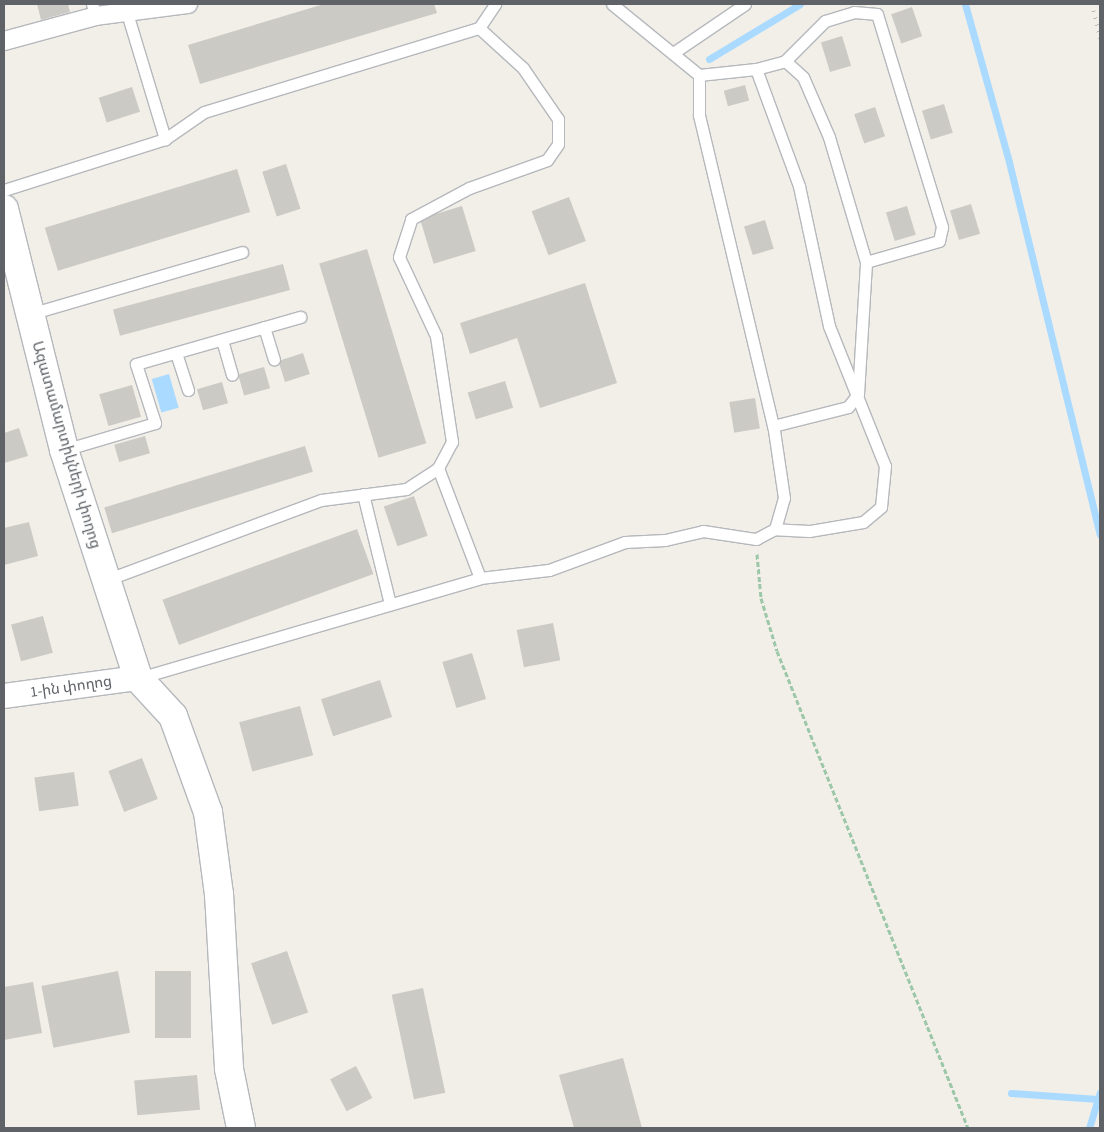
<!DOCTYPE html>
<meta charset="utf-8">
<style>
body{margin:0}
#map{position:relative;width:1104px;height:1132px;overflow:hidden;background:#f1efe8;font-family:"Source Sans 3","Noto Sans Armenian",sans-serif}
div>[style]{position:absolute}
.water>*{inset:0;background:#aadaff;transform-origin:0 0}
.stream>*{height:7px;margin:-3.5px;padding:0 3.5px;transform-origin:3.5px;border-radius:3.5px;background:#aadaff}
.building>*{inset:0;background:#cccac5;transform-origin:0 0}
.path>*{height:3px;margin-top:-1.5px;transform-origin:0;background:repeating-linear-gradient(90deg,#9cc7a9 0 5px,transparent 0 7.5px)}
.roads{filter:drop-shadow(1px 0 #b5b8bc) drop-shadow(-1px 0 #b5b8bc) drop-shadow(0 1px #b5b8bc) drop-shadow(0 -1px #b5b8bc)}
.service>*{height:11px;margin:-5.5px;padding:0 5.5px;transform-origin:5.5px;border-radius:5.5px;background:#fff}
.pedestrian>*{height:18px;margin:-9px;padding:0 9px;transform-origin:9px;border-radius:9px;background:#fff}
.minor>*{height:24px;margin:-12px;padding:0 12px;transform-origin:12px;border-radius:12px;background:#fff}
.tertiary>*{height:28px;margin:-14px;padding:0 14px;transform-origin:14px;border-radius:14px;background:#fff}
.rail>*{height:4px;margin-top:-2px;transform-origin:0;background:repeating-linear-gradient(90deg,#b6b7b8 0 1px,transparent 0 7px)}
span{translate:-50% -50%;white-space:nowrap;text-align:center;line-height:1.15;-webkit-text-stroke:5px #fff;paint-order:stroke}
.street-label{font-size:15px;color:#5f6368}
.frame{position:absolute;inset:0;border:5px solid #5f6368;pointer-events:none}
</style>
<div id="map">
<div class="water">
<i style="left:169px;top:374px;width:35px;height:18px;rotate:74deg"></i>
</div>
<div class="stream">
<i style="left:965px;top:4px;width:164px;rotate:74.4deg"></i>
<i style="left:1009px;top:162px;width:383px;rotate:76.3deg"></i>
<i style="left:709px;top:59px;width:106px;rotate:-31.1deg"></i>
<i style="left:1011px;top:1093px;width:87px;rotate:3.9deg"></i>
<i style="left:1089px;top:1128px;width:37px;rotate:-73deg"></i>
</div>
<div class="building">
<i style="clip-path:polygon(37px 4px,68px 4px,70px 12px,41px 20px)"></i>
<i style="clip-path:polygon(324px 4px,434px 4px,437px 13px,200px 84px,188px 45px)"></i>
<i style="left:912px;top:7px;width:31px;height:22px;rotate:71deg"></i>
<i style="left:842px;top:36px;width:31px;height:22px;rotate:73deg"></i>
<i style="left:745px;top:85px;width:16px;height:22px;rotate:75deg"></i>
<i style="left:132px;top:87px;width:26px;height:35px;rotate:72deg"></i>
<i style="left:944px;top:104px;width:30px;height:23px;rotate:73deg"></i>
<i style="left:875px;top:107px;width:31px;height:22px;rotate:71deg"></i>
<i style="left:286px;top:164px;width:47px;height:25px;rotate:72deg"></i>
<i style="left:237px;top:169px;width:45px;height:201px;rotate:73deg"></i>
<i style="left:569px;top:197px;width:47px;height:40px;rotate:69deg"></i>
<i style="left:971px;top:204px;width:31px;height:22px;rotate:73deg"></i>
<i style="left:462px;top:206px;width:47px;height:44px;rotate:73deg"></i>
<i style="left:907px;top:206px;width:30px;height:22px;rotate:73deg"></i>
<i style="left:765px;top:220px;width:30px;height:22px;rotate:73deg"></i>
<i style="left:367px;top:249px;width:203px;height:50px;rotate:73deg"></i>
<i style="left:283px;top:264px;width:27px;height:176px;rotate:75deg"></i>
<i style="clip-path:polygon(585px 283px,617px 383px,540px 408px,517px 338px,470px 354px,460px 323px)"></i>
<i style="left:303px;top:353px;width:22px;height:26px;rotate:72deg"></i>
<i style="left:264px;top:367px;width:22px;height:27px;rotate:74deg"></i>
<i style="left:505px;top:381px;width:28px;height:39px;rotate:73deg"></i>
<i style="left:222px;top:382px;width:22px;height:26px;rotate:74deg"></i>
<i style="left:132px;top:385px;width:33px;height:34px;rotate:74deg"></i>
<i style="left:755px;top:398px;width:31px;height:26px;rotate:81deg"></i>
<i style="clip-path:polygon(19px 428px,28px 456px,4px 463px,4px 433px)"></i>
<i style="left:145px;top:436px;width:18px;height:32px;rotate:74deg"></i>
<i style="left:305px;top:446px;width:27px;height:210px;rotate:73deg"></i>
<i style="left:414px;top:496px;width:42px;height:32px;rotate:71deg"></i>
<i style="clip-path:polygon(29px 522px,38px 556px,4px 565px,4px 528px)"></i>
<i style="left:357px;top:529px;width:48px;height:207px;rotate:70deg"></i>
<i style="left:43px;top:616px;width:38px;height:33px;rotate:75deg"></i>
<i style="left:553px;top:623px;width:38px;height:37px;rotate:79deg"></i>
<i style="left:472px;top:653px;width:48px;height:31px;rotate:73deg"></i>
<i style="left:380px;top:680px;width:39px;height:62px;rotate:72deg"></i>
<i style="left:300px;top:706px;width:51px;height:63px;rotate:75deg"></i>
<i style="left:142px;top:758px;width:44px;height:36px;rotate:69deg"></i>
<i style="left:74px;top:772px;width:34px;height:40px;rotate:82deg"></i>
<i style="left:287px;top:951px;width:65px;height:38px;rotate:71deg"></i>
<i style="left:118px;top:971px;width:63px;height:78px;rotate:79deg"></i>
<i style="left:155px;top:971px;width:36px;height:67px"></i>
<i style="clip-path:polygon(33px 982px,42px 1033px,4px 1040px,4px 987px)"></i>
<i style="left:423px;top:988px;width:107px;height:32px;rotate:78deg"></i>
<i style="clip-path:polygon(623px 1058px,642px 1128px,574px 1128px,559px 1075px)"></i>
<i style="left:356px;top:1066px;width:36px;height:29px;rotate:63deg"></i>
<i style="left:197px;top:1075px;width:35px;height:63px;rotate:85deg"></i>
</div>
<div class="path">
<i style="left:757px;top:554px;width:44px;rotate:84.8deg"></i>
<i style="left:761px;top:598px;width:55px;rotate:73.2deg"></i>
<i style="left:777px;top:651px;width:514px;rotate:68.18deg"></i>
</div>
<div class="roads">
<div class="service">
<i style="left:92px;top:4px;width:13px;rotate:72deg"></i>
<i style="left:127px;top:13px;width:132px;rotate:73.2deg"></i>
<i style="left:673px;top:53px;width:87px;rotate:-34.2deg"></i>
<i style="left:756px;top:69px;width:30px;rotate:-15deg"></i>
<i style="left:785px;top:61px;width:57px;rotate:-45deg"></i>
<i style="left:825px;top:21px;width:30px;rotate:-17deg"></i>
<i style="left:854px;top:12px;width:23px;rotate:5deg"></i>
<i style="left:877px;top:14px;width:223px;rotate:73deg"></i>
<i style="left:942px;top:227px;width:14px;rotate:102deg"></i>
<i style="left:939px;top:241px;width:76px;rotate:164deg"></i>
<i style="left:699px;top:75px;width:57px;rotate:-6deg"></i>
<i style="left:756px;top:69px;width:125px;rotate:69.8deg"></i>
<i style="left:799px;top:186px;width:143px;rotate:77.9deg"></i>
<i style="left:829px;top:326px;width:151px;rotate:68.2deg"></i>
<i style="left:885px;top:466px;width:41px;rotate:95.6deg"></i>
<i style="left:881px;top:507px;width:23px;rotate:140deg"></i>
<i style="left:863px;top:522px;width:55px;rotate:170.5deg"></i>
<i style="left:809px;top:531px;width:34px;rotate:-177deg"></i>
<i style="left:4px;top:190px;width:169px;rotate:-17.6deg"></i>
<i style="left:165px;top:139px;width:47px;rotate:-34.7deg"></i>
<i style="left:204px;top:112px;width:288px;rotate:-17deg"></i>
<i style="left:479px;top:28px;width:29px;rotate:-56deg"></i>
<i style="left:30px;top:314px;width:221px;rotate:-16.3deg"></i>
<i style="left:264px;top:327px;width:34px;rotate:73deg"></i>
<i style="left:222px;top:340px;width:36px;rotate:74deg"></i>
<i style="left:176px;top:353px;width:39px;rotate:72deg"></i>
<i style="left:773px;top:426px;width:77px;rotate:-14.2deg"></i>
<i style="left:848px;top:407px;width:16px;rotate:-52deg"></i>
<i style="left:858px;top:394px;width:132px;rotate:-86.5deg"></i>
<i style="left:866px;top:262px;width:130px;rotate:-106.5deg"></i>
<i style="left:829px;top:137px;width:65px;rotate:-113.4deg"></i>
<i style="left:803px;top:77px;width:24px;rotate:-138deg"></i>
<i style="left:64px;top:450px;width:95px;rotate:-16.5deg"></i>
<i style="left:155px;top:423px;width:62px;rotate:-107.9deg"></i>
<i style="left:136px;top:364px;width:171px;rotate:-16deg"></i>
<i style="left:438px;top:468px;width:118px;rotate:69.1deg"></i>
<i style="left:363px;top:494px;width:113px;rotate:76.2deg"></i>
<i style="left:106px;top:580px;width:229px;rotate:-20.4deg"></i>
<i style="left:321px;top:500px;width:86px;rotate:-7.4deg"></i>
<i style="left:406px;top:489px;width:38px;rotate:-33deg"></i>
<i style="left:438px;top:468px;width:30px;rotate:-62deg"></i>
<i style="left:452px;top:442px;width:107px;rotate:-98.6deg"></i>
<i style="left:436px;top:336px;width:87px;rotate:-115.1deg"></i>
<i style="left:399px;top:257px;width:40px;rotate:-72deg"></i>
<i style="left:411px;top:219px;width:66px;rotate:-28.1deg"></i>
<i style="left:469px;top:188px;width:83px;rotate:-19.7deg"></i>
<i style="left:547px;top:160px;width:19px;rotate:-55deg"></i>
<i style="left:558px;top:144px;width:25px;rotate:-90deg"></i>
<i style="left:558px;top:119px;width:62px;rotate:-124.5deg"></i>
<i style="left:523px;top:68px;width:59px;rotate:-137.7deg"></i>
<i style="left:139px;top:678px;width:355px;rotate:-16.3deg"></i>
<i style="left:480px;top:578px;width:69px;rotate:-6.6deg"></i>
<i style="left:549px;top:570px;width:81px;rotate:-20.2deg"></i>
<i style="left:625px;top:542px;width:40px;rotate:-2.9deg"></i>
<i style="left:665px;top:540px;width:39px;rotate:-13deg"></i>
<i style="left:703px;top:531px;width:54px;rotate:8.6deg"></i>
<i style="left:756px;top:539px;width:21px;rotate:-28deg"></i>
<i style="left:775px;top:529px;width:32px;rotate:-74deg"></i>
<i style="left:784px;top:498px;width:69px;rotate:-98.4deg"></i>
<i style="left:774px;top:430px;width:324px;rotate:-103.4deg"></i>
<i style="left:699px;top:115px;width:40px;rotate:-90deg"></i>
<i style="left:699px;top:75px;width:112px;rotate:-140.8deg"></i>
</div>
<div class="pedestrian">
<i style="left:4px;top:41px;width:95px;rotate:-15.2deg"></i>
<i style="left:96px;top:16px;width:93px;rotate:-7.4deg"></i>
</div>
<div class="minor">
<i style="left:4px;top:696px;width:135px;rotate:-7.7deg"></i>
</div>
<div class="tertiary">
<i style="left:4px;top:209px;width:248px;rotate:76deg"></i>
<i style="left:64px;top:450px;width:240px;rotate:72deg"></i>
<i style="left:138px;top:678px;width:52px;rotate:47.4deg"></i>
<i style="left:173px;top:716px;width:102px;rotate:70deg"></i>
<i style="left:208px;top:812px;width:83px;rotate:82.4deg"></i>
<i style="left:219px;top:894px;width:175px;rotate:86.7deg"></i>
<i style="left:229px;top:1069px;width:60px;rotate:78.5deg"></i>
</div>
</div>
<div class="rail">
<i style="left:1092px;top:4px;width:37px;rotate:77deg"></i>
</div>
<div class="street-label">
<span style="left:66px;top:445px;rotate:74deg">Ազատամարտիկների փողոց</span>
<span style="left:71px;top:687px;rotate:-8deg">1-ին փողոց</span>
</div>
<div class="frame"></div>
</div>
